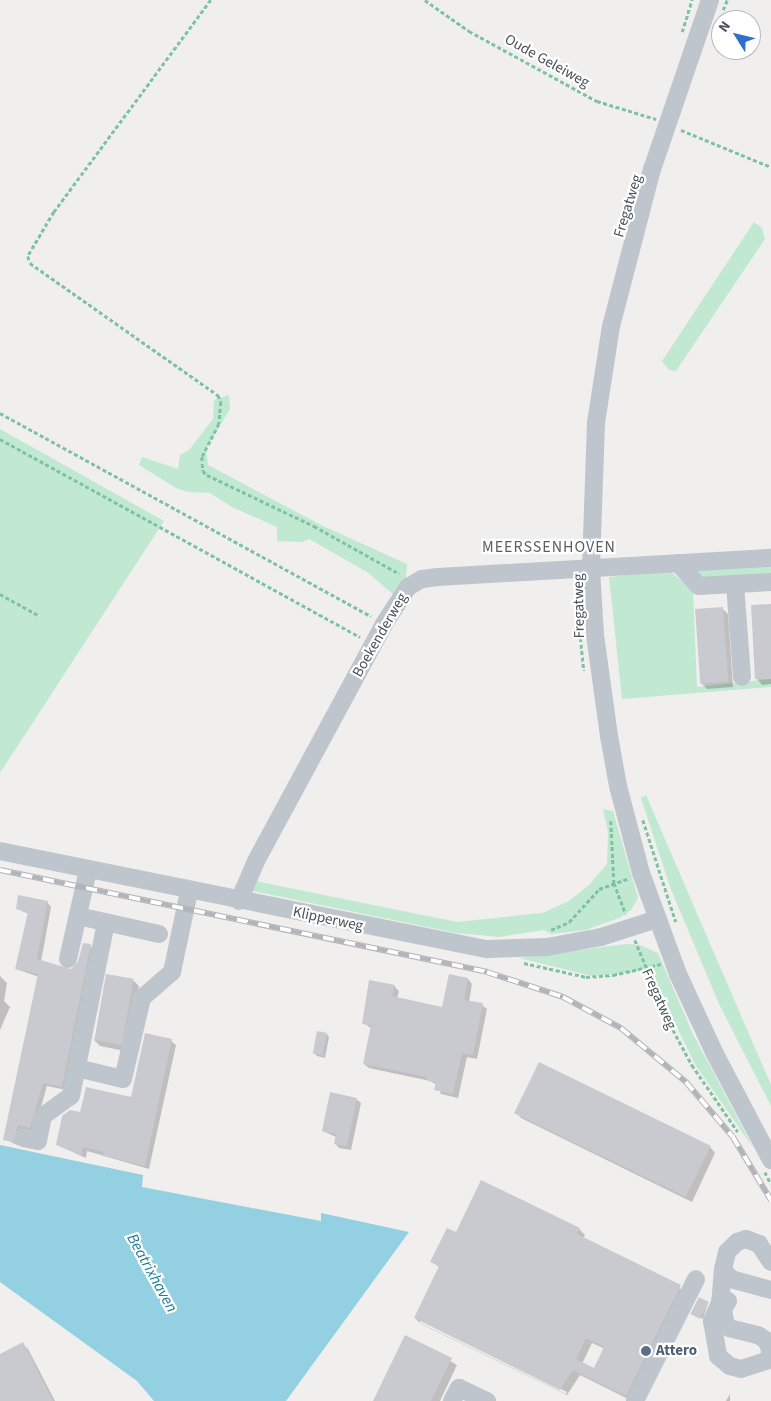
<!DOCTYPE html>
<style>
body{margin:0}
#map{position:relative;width:771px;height:1401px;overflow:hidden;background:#f1eeee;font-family:"Source Sans 3",sans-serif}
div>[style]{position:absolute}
.green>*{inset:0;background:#c1e9d2}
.water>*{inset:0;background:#93d0e1}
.shadow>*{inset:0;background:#0003}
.building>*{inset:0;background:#c9cad0;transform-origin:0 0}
.path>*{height:2.5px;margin-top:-1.25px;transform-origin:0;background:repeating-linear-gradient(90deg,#7dc3a2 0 4px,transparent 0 6.5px)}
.minor>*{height:18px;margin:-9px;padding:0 9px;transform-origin:9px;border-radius:9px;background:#bec5cc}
.rail>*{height:5.5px;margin-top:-2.75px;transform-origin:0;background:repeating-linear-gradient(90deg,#fff 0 11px,#b1b4b8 0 22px);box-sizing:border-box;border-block:1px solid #b1b4b8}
.dots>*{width:14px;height:14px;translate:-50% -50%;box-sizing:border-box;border:2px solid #fff;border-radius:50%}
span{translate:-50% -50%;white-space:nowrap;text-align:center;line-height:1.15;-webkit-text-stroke:4.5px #fff;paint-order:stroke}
.street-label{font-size:15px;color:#495159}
.service-label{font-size:15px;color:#4e5e75;font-weight:700}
.left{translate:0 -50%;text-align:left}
.neighbourhood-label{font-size:16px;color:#5c5f62;letter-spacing:1px}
.water-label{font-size:16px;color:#1c7c98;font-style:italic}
.north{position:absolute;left:711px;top:10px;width:50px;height:50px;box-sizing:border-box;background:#fff;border:1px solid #b6b9bd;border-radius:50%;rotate:306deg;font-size:14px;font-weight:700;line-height:20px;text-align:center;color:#495159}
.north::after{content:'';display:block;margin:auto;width:18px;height:22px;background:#2e70cb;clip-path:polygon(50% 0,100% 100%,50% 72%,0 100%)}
</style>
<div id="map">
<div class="green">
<i style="clip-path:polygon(754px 222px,762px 228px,765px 239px,676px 371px,669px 370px,662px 361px)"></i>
<i style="clip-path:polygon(229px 395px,230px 409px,206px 449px,208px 465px,323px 526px,407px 564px,406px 578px,394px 595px,367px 572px,309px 539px,302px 542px,277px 541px,277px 527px,232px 507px,210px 493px,188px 492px,176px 488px,139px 465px,142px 457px,178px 469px,180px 455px,189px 450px,213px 419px,214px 400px)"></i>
<i style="clip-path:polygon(0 429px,164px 521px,0 773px)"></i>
<i style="clip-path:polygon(771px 562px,771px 575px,697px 579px,687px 567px)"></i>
<i style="clip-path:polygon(669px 570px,693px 590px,697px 687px,771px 679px,771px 687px,622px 699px,609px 577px)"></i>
<i style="clip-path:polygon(646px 795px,771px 1085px,771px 1106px,719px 1004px,670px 887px,641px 798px)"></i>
<i style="clip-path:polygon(603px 809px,613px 811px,638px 898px,631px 910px,619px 918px,586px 930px,551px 934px,544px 930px,499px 937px,456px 933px,234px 887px,241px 878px,457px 922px,542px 913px,569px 901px,589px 885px,607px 864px,608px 832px)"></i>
<i style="clip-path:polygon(625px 944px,640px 945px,658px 953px,693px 1034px,754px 1149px,696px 1066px,652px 977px,646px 971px,592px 976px,519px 958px)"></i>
</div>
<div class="water">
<i style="clip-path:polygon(0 1145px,143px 1175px,142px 1187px,321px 1221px,321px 1213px,409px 1232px,286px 1401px,154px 1401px,137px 1381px,0 1282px)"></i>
</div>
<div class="shadow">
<i style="clip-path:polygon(771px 605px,771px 684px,762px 685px,757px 679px)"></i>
<i style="clip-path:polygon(722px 608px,728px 614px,733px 687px,707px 689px,701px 683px)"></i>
<i style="clip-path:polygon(47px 902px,51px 907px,41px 962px,71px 971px,90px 946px,94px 950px,66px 1090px,47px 1086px,34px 1131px,22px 1129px,17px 1145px,5px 1139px,39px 977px,16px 969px,29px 914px,17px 909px)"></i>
<i style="clip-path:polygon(0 976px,7px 983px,4px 1001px,10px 1007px,0 1030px)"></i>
<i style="clip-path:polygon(468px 979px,472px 984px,469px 1002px,482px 1005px,487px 1009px,477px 1059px,467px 1057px,458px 1098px,441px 1094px,437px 1085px,430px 1081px,369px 1068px,364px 1064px,372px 1029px,364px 1023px,394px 986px,399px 991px,397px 999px,443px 1008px)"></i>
<i style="clip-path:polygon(133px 980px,139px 986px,125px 1051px,100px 1046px,94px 1040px)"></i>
<i style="clip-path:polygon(327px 1034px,329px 1037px,325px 1058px,317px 1056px,314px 1053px)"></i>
<i style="clip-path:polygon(171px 1041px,176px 1045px,149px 1169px,87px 1151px,86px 1158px,57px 1145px,81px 1114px,132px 1098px)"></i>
<i style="clip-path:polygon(539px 1064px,710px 1147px,715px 1153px,692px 1202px,521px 1118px,516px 1112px)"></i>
<i style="clip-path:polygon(356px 1099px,361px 1103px,351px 1150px,339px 1148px,335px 1143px,336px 1137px,323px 1131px)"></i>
<i style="clip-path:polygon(evenodd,579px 1229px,585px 1235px,583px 1238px,686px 1292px,632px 1401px,580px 1375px,567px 1395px,421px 1324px,415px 1318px,440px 1268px,432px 1261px,456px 1234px,579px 1229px,420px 1320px,567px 1392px,566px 1394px,420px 1323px,420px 1320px,579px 1229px,592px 1343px,605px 1349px,595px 1370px,582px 1364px,592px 1343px)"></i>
<i style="clip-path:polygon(708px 1303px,703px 1319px,693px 1314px)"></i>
<i style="clip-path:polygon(406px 1336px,457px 1365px,440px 1401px,374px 1401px)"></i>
<i style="clip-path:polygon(22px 1344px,28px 1349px,55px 1401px,0 1401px,0 1355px)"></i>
<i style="clip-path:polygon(730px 1394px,730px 1401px,726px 1401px)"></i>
</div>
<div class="building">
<i style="clip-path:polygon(771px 604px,771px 679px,755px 679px,751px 605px)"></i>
<i style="left:723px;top:607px;width:75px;height:28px;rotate:86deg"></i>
<i style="clip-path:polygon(18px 895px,48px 901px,37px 959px,71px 969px,78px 962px,83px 943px,91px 944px,62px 1087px,43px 1083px,30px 1128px,18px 1125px,13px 1142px,3px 1140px,38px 974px,15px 969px,28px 912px,16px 909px)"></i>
<i style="left:106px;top:974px;width:28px;height:67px;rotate:10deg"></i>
<i style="clip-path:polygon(449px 974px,468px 978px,464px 1000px,483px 1003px,473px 1055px,462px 1053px,453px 1094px,434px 1090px,436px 1082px,427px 1080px,427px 1077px,363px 1064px,371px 1025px,362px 1024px,369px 980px,395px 985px,392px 996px,442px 1007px)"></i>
<i style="left:317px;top:1031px;width:10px;height:23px;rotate:11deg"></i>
<i style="clip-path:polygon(145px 1033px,172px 1039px,145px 1166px,103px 1156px,104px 1152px,83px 1147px,82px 1155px,56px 1145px,62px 1116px,70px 1110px,80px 1112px,86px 1087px,131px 1097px)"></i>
<i style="left:539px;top:1062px;width:191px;height:57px;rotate:26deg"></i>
<i style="clip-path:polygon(330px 1092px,357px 1098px,347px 1146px,334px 1144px,336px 1134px,322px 1131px)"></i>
<i style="clip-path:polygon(evenodd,481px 1180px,580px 1228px,577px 1234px,681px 1285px,626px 1396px,573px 1370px,560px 1390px,414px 1318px,439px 1266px,430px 1262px,447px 1228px,456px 1232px,481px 1180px,586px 1338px,604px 1347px,594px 1368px,576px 1359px,586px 1338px)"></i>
<i style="left:699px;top:1297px;width:11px;height:19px;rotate:27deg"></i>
<i style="clip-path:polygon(405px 1335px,452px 1358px,431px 1401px,373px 1401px)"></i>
<i style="clip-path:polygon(23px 1342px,53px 1401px,0 1401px,0 1354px)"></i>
</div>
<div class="path">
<i style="left:211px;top:0;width:264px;rotate:126.5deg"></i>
<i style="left:54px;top:212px;width:51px;rotate:120.6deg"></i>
<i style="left:28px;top:256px;width:7px;rotate:74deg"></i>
<i style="left:30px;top:263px;width:230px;rotate:35.1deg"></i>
<i style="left:218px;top:395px;width:8px;rotate:67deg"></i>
<i style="left:221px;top:402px;width:22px;rotate:95deg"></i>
<i style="left:219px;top:424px;width:37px;rotate:117deg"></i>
<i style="left:202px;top:457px;width:14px;rotate:86deg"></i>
<i style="left:203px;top:471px;width:6px;rotate:45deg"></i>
<i style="left:207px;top:475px;width:119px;rotate:25.5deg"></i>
<i style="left:314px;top:526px;width:98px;rotate:29.2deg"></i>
<i style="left:425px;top:0;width:54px;rotate:35.2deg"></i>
<i style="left:469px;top:31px;width:146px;rotate:28.7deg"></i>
<i style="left:597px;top:101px;width:62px;rotate:17deg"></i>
<i style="left:723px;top:10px;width:11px;rotate:-68deg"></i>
<i style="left:682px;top:32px;width:34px;rotate:-73deg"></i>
<i style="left:681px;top:130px;width:97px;rotate:22.3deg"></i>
<i style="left:0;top:413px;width:423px;rotate:28.7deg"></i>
<i style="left:0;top:439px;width:411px;rotate:28.8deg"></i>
<i style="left:0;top:594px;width:43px;rotate:28.9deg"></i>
<i style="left:578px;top:612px;width:59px;rotate:84.2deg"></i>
<i style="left:643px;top:820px;width:107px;rotate:72.1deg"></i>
<i style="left:611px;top:821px;width:62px;rotate:87.2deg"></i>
<i style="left:614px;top:883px;width:33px;rotate:69deg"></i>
<i style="left:551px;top:930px;width:20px;rotate:-24deg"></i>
<i style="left:569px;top:922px;width:45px;rotate:-47.7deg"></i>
<i style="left:599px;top:889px;width:32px;rotate:-20deg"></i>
<i style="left:635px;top:940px;width:91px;rotate:67.4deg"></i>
<i style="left:670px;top:1024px;width:47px;rotate:61.8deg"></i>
<i style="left:692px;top:1065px;width:81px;rotate:55.5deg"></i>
<i style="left:524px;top:963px;width:64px;rotate:12.7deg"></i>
<i style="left:586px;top:977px;width:27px;rotate:-4deg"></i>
<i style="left:613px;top:975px;width:49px;rotate:-12.9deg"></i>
<i style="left:765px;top:1172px;width:13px;rotate:63deg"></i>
</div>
<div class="minor">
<i style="left:710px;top:0;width:179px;rotate:108.9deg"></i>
<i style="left:652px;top:169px;width:162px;rotate:104.6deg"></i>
<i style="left:611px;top:326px;width:98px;rotate:98.8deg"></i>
<i style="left:596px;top:423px;width:146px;rotate:92deg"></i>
<i style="left:591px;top:569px;width:66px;rotate:86.5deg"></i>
<i style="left:595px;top:635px;width:102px;rotate:82.1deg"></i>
<i style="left:609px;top:736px;width:51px;rotate:79.8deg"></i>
<i style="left:618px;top:786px;width:90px;rotate:75.2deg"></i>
<i style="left:641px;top:873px;width:108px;rotate:69.9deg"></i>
<i style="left:678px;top:974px;width:88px;rotate:65.2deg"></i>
<i style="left:715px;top:1054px;width:120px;rotate:62.2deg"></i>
<i style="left:678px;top:563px;width:31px;rotate:48deg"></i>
<i style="left:699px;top:586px;width:72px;rotate:-3.2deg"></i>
<i style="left:735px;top:584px;width:93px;rotate:85.7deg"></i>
<i style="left:0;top:851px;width:497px;rotate:11.4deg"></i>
<i style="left:487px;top:949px;width:60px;rotate:-1.9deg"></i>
<i style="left:547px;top:947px;width:55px;rotate:-10.5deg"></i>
<i style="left:601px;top:937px;width:59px;rotate:-17.8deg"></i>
<i style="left:239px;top:901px;width:43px;rotate:-67deg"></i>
<i style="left:256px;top:861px;width:269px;rotate:-61.6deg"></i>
<i style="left:384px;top:624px;width:44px;rotate:-57deg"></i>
<i style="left:408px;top:587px;width:16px;rotate:-30deg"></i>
<i style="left:422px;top:579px;width:16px;rotate:-7deg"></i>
<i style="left:438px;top:577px;width:334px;rotate:-3.3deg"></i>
<i style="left:78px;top:916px;width:83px;rotate:12.5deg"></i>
<i style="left:68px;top:959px;width:91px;rotate:-77.3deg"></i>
<i style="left:77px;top:1068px;width:47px;rotate:13.4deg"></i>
<i style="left:123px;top:1079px;width:83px;rotate:-76.8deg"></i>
<i style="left:142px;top:998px;width:40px;rotate:-41deg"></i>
<i style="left:172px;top:972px;width:83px;rotate:-78.1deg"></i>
<i style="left:23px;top:1138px;width:15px;rotate:11deg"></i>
<i style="left:38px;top:1141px;width:25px;rotate:-79deg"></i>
<i style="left:43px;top:1116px;width:34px;rotate:-36deg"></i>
<i style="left:71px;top:1096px;width:177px;rotate:-78.6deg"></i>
<i style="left:771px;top:1262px;width:22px;rotate:-124deg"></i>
<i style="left:759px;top:1244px;width:14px;rotate:-159deg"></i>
<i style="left:746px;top:1239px;width:9px;rotate:162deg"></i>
<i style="left:737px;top:1242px;width:14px;rotate:135deg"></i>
<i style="left:727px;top:1252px;width:18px;rotate:103deg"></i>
<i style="left:723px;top:1270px;width:12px;rotate:48deg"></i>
<i style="left:731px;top:1279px;width:41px;rotate:15.4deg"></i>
<i style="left:723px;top:1270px;width:33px;rotate:95deg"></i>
<i style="left:720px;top:1303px;width:20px;rotate:114deg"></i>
<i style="left:712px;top:1321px;width:36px;rotate:80deg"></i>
<i style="left:718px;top:1356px;width:16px;rotate:40deg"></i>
<i style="left:730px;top:1366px;width:11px;rotate:15deg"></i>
<i style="left:741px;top:1369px;width:26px;rotate:-18deg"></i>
<i style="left:766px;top:1361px;width:9px;rotate:-54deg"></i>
<i style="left:728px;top:1301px;width:9px;rotate:122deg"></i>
<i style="left:723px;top:1309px;width:13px;rotate:81deg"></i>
<i style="left:725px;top:1322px;width:7px;rotate:56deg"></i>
<i style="left:729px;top:1328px;width:30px;rotate:14deg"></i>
<i style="left:758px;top:1335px;width:11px;rotate:34deg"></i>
<i style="left:767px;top:1341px;width:13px;rotate:72deg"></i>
<i style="left:452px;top:1401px;width:15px;rotate:-62deg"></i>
<i style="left:459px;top:1388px;width:31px;rotate:25deg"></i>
<i style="left:635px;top:1401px;width:136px;rotate:-63.4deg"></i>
</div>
<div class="rail">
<i style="left:0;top:870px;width:498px;rotate:11.8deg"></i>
<i style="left:487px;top:972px;width:80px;rotate:18.2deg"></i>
<i style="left:563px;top:997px;width:66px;rotate:28.1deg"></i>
<i style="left:621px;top:1028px;width:85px;rotate:39.7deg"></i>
<i style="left:686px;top:1082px;width:72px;rotate:49.5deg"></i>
<i style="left:733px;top:1137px;width:74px;rotate:58.9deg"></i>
</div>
<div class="dots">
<i style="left:646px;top:1351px;background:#5c6f8a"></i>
</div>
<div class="street-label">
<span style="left:547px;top:61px;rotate:29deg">Oude Geleiweg</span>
<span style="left:628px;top:206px;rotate:-73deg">Fregatweg</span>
<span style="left:579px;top:606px;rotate:-91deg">Fregatweg</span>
<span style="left:380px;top:635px;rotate:-60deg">Boekenderweg</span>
<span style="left:328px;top:919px;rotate:12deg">Klipperweg</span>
<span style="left:659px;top:999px;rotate:66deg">Fregatweg</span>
</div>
<div class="service-label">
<span class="left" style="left:656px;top:1351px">Attero</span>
</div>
<div class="neighbourhood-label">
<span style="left:549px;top:547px">MEERSSENHOVEN</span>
</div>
<div class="water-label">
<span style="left:152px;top:1273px;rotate:61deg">Beatrixhaven</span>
</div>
<div class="north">N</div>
</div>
